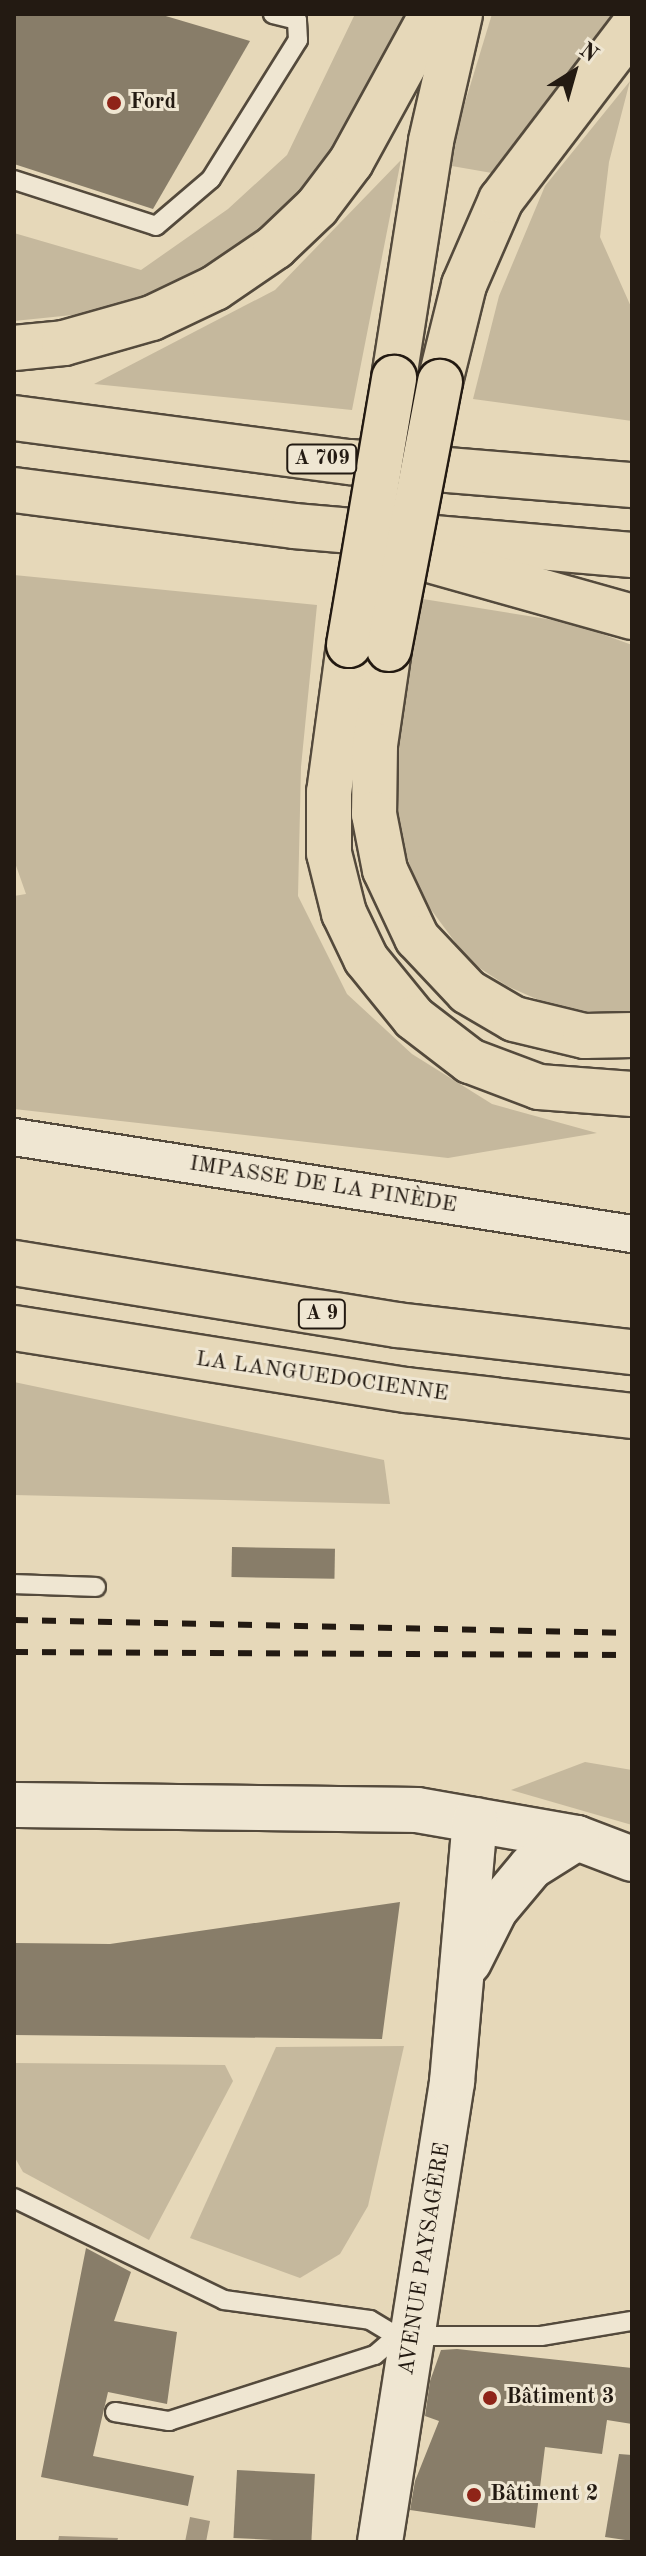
<!DOCTYPE html>
<meta charset="utf-8">
<style>
body{margin:0}
#map{position:relative;width:646px;height:2556px;overflow:hidden;background:#e6d8b9;font-family:"Old Standard TT",serif}
div>[style]{position:absolute}
.green>*{inset:0;background:#c5b89d}
.water>*{inset:0;background:#a49780}
.building>*{inset:0;background:#887d69;transform-origin:0 0}
.roads{filter:drop-shadow(2px 0 #544a3c) drop-shadow(-2px 0 #544a3c) drop-shadow(0 2px #544a3c) drop-shadow(0 -2px #544a3c)}
.lane>*{height:18px;margin:-9px;padding:0 9px;transform-origin:9px;border-radius:9px;background:#efe6d2}
.street>*{height:36px;margin:-18px;padding:0 18px;transform-origin:18px;border-radius:18px;background:#efe6d2}
.secondary>*{height:44px;margin:-22px;padding:0 22px;transform-origin:22px;border-radius:22px;background:#efe6d2}
.highway>*{height:44px;margin:-22px;padding:0 22px;transform-origin:22px;border-radius:22px;background:#e6d8b9}
.rail>*{height:6px;margin-top:-3px;transform-origin:0;background:repeating-linear-gradient(90deg,#231a12 0 14px,transparent 0 28px)}
.bridges{filter:drop-shadow(2px 0 #231a12) drop-shadow(-2px 0 #231a12) drop-shadow(0 2px #231a12) drop-shadow(0 -2px #231a12)}
.highway-bridge>*{height:44px;margin:-22px;padding:0 22px;transform-origin:22px;border-radius:22px;background:#e6d8b9}
.dots>*{width:22px;height:22px;translate:-50% -50%;box-sizing:border-box;border:4px solid #efe6d2;border-radius:50%}
span{translate:-50% -50%;white-space:nowrap;text-align:center;line-height:1.15;-webkit-text-stroke:6px #efe6d2;paint-order:stroke}
.shield-label span{padding:2px 6px;background:#efe6d2;border:2px solid;border-radius:6px;-webkit-text-stroke-width:0}
.shield-label{font-size:20px;color:#231a12;font-weight:700}
.poi-label{font-size:22px;color:#231a12;font-weight:700}
.left{translate:0 -50%;text-align:left}
.street-label{font-size:22px;color:#231a12}
.frame{position:absolute;inset:0;border:16px solid #231a12;pointer-events:none}
.north{position:absolute;left:534px;top:32px;width:80px;height:80px;-webkit-text-stroke:6px #efe6d2;paint-order:stroke;rotate:37deg;font-size:22px;font-weight:700;line-height:32px;text-align:center;color:#231a12}
.north::after{content:'';display:block;margin:auto;width:28px;height:36px;background:#231a12;clip-path:polygon(50% 0,100% 100%,50% 72%,0 100%)}
</style>
<div id="map">
<div class="green">
<i style="clip-path:polygon(355px 14px,411px 14px,343px 139px,297px 199px,226px 253px,160px 291px,102px 312px,14px 321px,14px 233px,141px 270px,228px 209px,287px 155px)"></i>
<i style="clip-path:polygon(492px 14px,622px 14px,492px 173px,446px 165px)"></i>
<i style="clip-path:polygon(630px 81px,609px 162px,600px 237px,632px 309px,632px 421px,473px 399px,499px 296px,545px 186px)"></i>
<i style="clip-path:polygon(401px 160px,352px 410px,94px 384px,275px 290px)"></i>
<i style="clip-path:polygon(14px 575px,317px 605px,301px 767px,298px 896px,347px 994px,412px 1054px,492px 1104px,597px 1133px,448px 1158px,14px 1109px,14px 896px,26px 894px,14px 860px)"></i>
<i style="clip-path:polygon(423px 599px,572px 623px,632px 645px,632px 1011px,591px 1012px,548px 1004px,507px 986px,469px 961px,421px 896px,394px 820px,390px 757px)"></i>
<i style="clip-path:polygon(14px 1382px,384px 1460px,390px 1504px,14px 1495px)"></i>
<i style="clip-path:polygon(585px 1762px,632px 1770px,632px 1825px,511px 1790px)"></i>
<i style="clip-path:polygon(404px 2046px,368px 2206px,340px 2254px,300px 2278px,190px 2238px,276px 2047px)"></i>
<i style="clip-path:polygon(14px 2063px,225px 2065px,233px 2081px,149px 2240px,23px 2172px,14px 2156px)"></i>
</div>
<div class="water">
<i style="clip-path:polygon(190px 2517px,210px 2521px,206px 2542px,185px 2542px)"></i>
<i style="clip-path:polygon(59px 2536px,118px 2538px,117px 2542px,58px 2542px)"></i>
</div>
<div class="building">
<i style="clip-path:polygon(14px 14px,159px 14px,250px 41px,153px 209px,14px 164px)"></i>
<i style="left:232px;top:1547px;width:103px;height:30px;rotate:1deg"></i>
<i style="clip-path:polygon(400px 1902px,382px 2039px,14px 2035px,14px 1943px,110px 1944px)"></i>
<i style="clip-path:polygon(86px 2248px,131px 2272px,114px 2321px,177px 2332px,167px 2404px,108px 2392px,93px 2456px,194px 2476px,188px 2506px,41px 2477px)"></i>
<i style="clip-path:polygon(457px 2349px,632px 2368px,632px 2424px,607px 2420px,602px 2454px,545px 2447px,535px 2528px,410px 2510px,415px 2481px,439px 2421px,425px 2416px,430px 2381px,441px 2350px)"></i>
<i style="clip-path:polygon(619px 2454px,632px 2455px,632px 2541px,605px 2537px)"></i>
<i style="left:237px;top:2470px;width:78px;height:68px;rotate:3deg"></i>
</div>
<div class="roads">
<div class="lane">
<i style="left:14px;top:180px;width:149px;rotate:17.9deg"></i>
<i style="left:156px;top:226px;width:72px;rotate:-40.5deg"></i>
<i style="left:211px;top:179px;width:164px;rotate:-58deg"></i>
<i style="left:298px;top:40px;width:20px;rotate:-93deg"></i>
<i style="left:297px;top:20px;width:25px;rotate:-166deg"></i>
<i style="left:14px;top:1584px;width:82px;rotate:2.1deg"></i>
<i style="left:14px;top:2198px;width:233px;rotate:25.9deg"></i>
<i style="left:224px;top:2300px;width:147px;rotate:7.8deg"></i>
<i style="left:370px;top:2320px;width:31px;rotate:31deg"></i>
<i style="left:397px;top:2336px;width:144px"></i>
<i style="left:541px;top:2336px;width:92px;rotate:-9.4deg"></i>
<i style="left:115px;top:2412px;width:55px;rotate:9.5deg"></i>
<i style="left:169px;top:2421px;width:216px;rotate:-17.8deg"></i>
<i style="left:375px;top:2355px;width:29px;rotate:-41deg"></i>
</div>
<div class="street">
<i style="left:14px;top:1137px;width:626px;rotate:8.92deg"></i>
</div>
<div class="secondary">
<i style="left:14px;top:1805px;width:403px;rotate:0.7deg"></i>
<i style="left:417px;top:1810px;width:162px;rotate:9.9deg"></i>
<i style="left:577px;top:1838px;width:59px;rotate:20.9deg"></i>
<i style="left:469px;top:1962px;width:58px;rotate:-63.4deg"></i>
<i style="left:495px;top:1910px;width:56px;rotate:-50.1deg"></i>
<i style="left:531px;top:1867px;width:54px;rotate:-32.2deg"></i>
<i style="left:380px;top:2542px;width:466px;rotate:-81.1deg"></i>
<i style="left:452px;top:2082px;width:263px;rotate:-85deg"></i>
</div>
<div class="highway">
<i style="left:14px;top:348px;width:50px;rotate:-5.7deg"></i>
<i style="left:64px;top:343px;width:91px;rotate:-15.9deg"></i>
<i style="left:152px;top:318px;width:70px;rotate:-25.5deg"></i>
<i style="left:215px;top:288px;width:73px;rotate:-34.3deg"></i>
<i style="left:275px;top:247px;width:58px;rotate:-43.6deg"></i>
<i style="left:317px;top:207px;width:56px;rotate:-52.9deg"></i>
<i style="left:351px;top:162px;width:169px;rotate:-61.3deg"></i>
<i style="left:394px;top:378px;width:240px;rotate:-81.1deg"></i>
<i style="left:431px;top:141px;width:130px;rotate:-77.1deg"></i>
<i style="left:440px;top:382px;width:100px;rotate:-76.1deg"></i>
<i style="left:464px;top:285px;width:93px;rotate:-66.5deg"></i>
<i style="left:501px;top:200px;width:216px;rotate:-52.7deg"></i>
<i style="left:14px;top:418px;width:339px;rotate:7.5deg"></i>
<i style="left:350px;top:462px;width:283px;rotate:4.7deg"></i>
<i style="left:14px;top:490px;width:282px;rotate:7.3deg"></i>
<i style="left:294px;top:526px;width:339px;rotate:4.9deg"></i>
<i style="left:433px;top:561px;width:207px;rotate:15.7deg"></i>
<i style="left:349px;top:645px;width:148px;rotate:97.7deg"></i>
<i style="left:329px;top:792px;width:61px;rotate:90deg"></i>
<i style="left:329px;top:853px;width:62px;rotate:76deg"></i>
<i style="left:344px;top:913px;width:51px;rotate:64.4deg"></i>
<i style="left:366px;top:959px;width:76px;rotate:50.9deg"></i>
<i style="left:414px;top:1018px;width:71px;rotate:37.5deg"></i>
<i style="left:470px;top:1061px;width:74px;rotate:20.6deg"></i>
<i style="left:539px;top:1087px;width:93px;rotate:4.3deg"></i>
<i style="left:389px;top:649px;width:97px;rotate:98.3deg"></i>
<i style="left:375px;top:745px;width:69px;rotate:90.8deg"></i>
<i style="left:374px;top:814px;width:57px;rotate:78.9deg"></i>
<i style="left:385px;top:870px;width:75px;rotate:64.8deg"></i>
<i style="left:417px;top:938px;width:74px;rotate:46.6deg"></i>
<i style="left:468px;top:992px;width:53px;rotate:30.4deg"></i>
<i style="left:514px;top:1019px;width:73px;rotate:13.5deg"></i>
<i style="left:585px;top:1036px;width:47px;rotate:-1.2deg"></i>
<i style="left:14px;top:1263px;width:388px;rotate:9.2deg"></i>
<i style="left:397px;top:1325px;width:237px;rotate:6.6deg"></i>
<i style="left:14px;top:1328px;width:398px;rotate:9deg"></i>
<i style="left:407px;top:1390px;width:226px;rotate:6.6deg"></i>
</div>
</div>
<div class="rail">
<i style="left:14px;top:1620px;width:618px;rotate:1.21deg"></i>
<i style="left:14px;top:1652px;width:618px;rotate:0.28deg"></i>
</div>
<div class="bridges">
<div class="highway-bridge">
<i style="left:349px;top:645px;width:271px;rotate:-80.4deg"></i>
<i style="left:389px;top:649px;width:272px;rotate:-79.2deg"></i>
</div>
</div>
<div class="dots">
<i style="left:114px;top:103px;background:#8f2418"></i>
<i style="left:490px;top:2398px;background:#8f2418"></i>
<i style="left:474px;top:2495px;background:#8f2418"></i>
</div>
<div class="shield-label">
<span style="left:322px;top:459px">A 709</span>
<span style="left:322px;top:1314px">A 9</span>
</div>
<div class="poi-label">
<span class="left" style="left:130px;top:103px">Ford</span>
<span class="left" style="left:506px;top:2398px">Bâtiment 3</span>
<span class="left" style="left:490px;top:2495px">Bâtiment 2</span>
</div>
<div class="street-label">
<span style="left:323px;top:1185px;rotate:9deg">IMPASSE DE LA PINÈDE</span>
<span style="left:322px;top:1377px;rotate:8deg">LA LANGUEDOCIENNE</span>
<span style="left:425px;top:2259px;rotate:-81deg">AVENUE PAYSAGÈRE</span>
</div>
<div class="frame"></div>
<div class="north">N</div>
</div>
